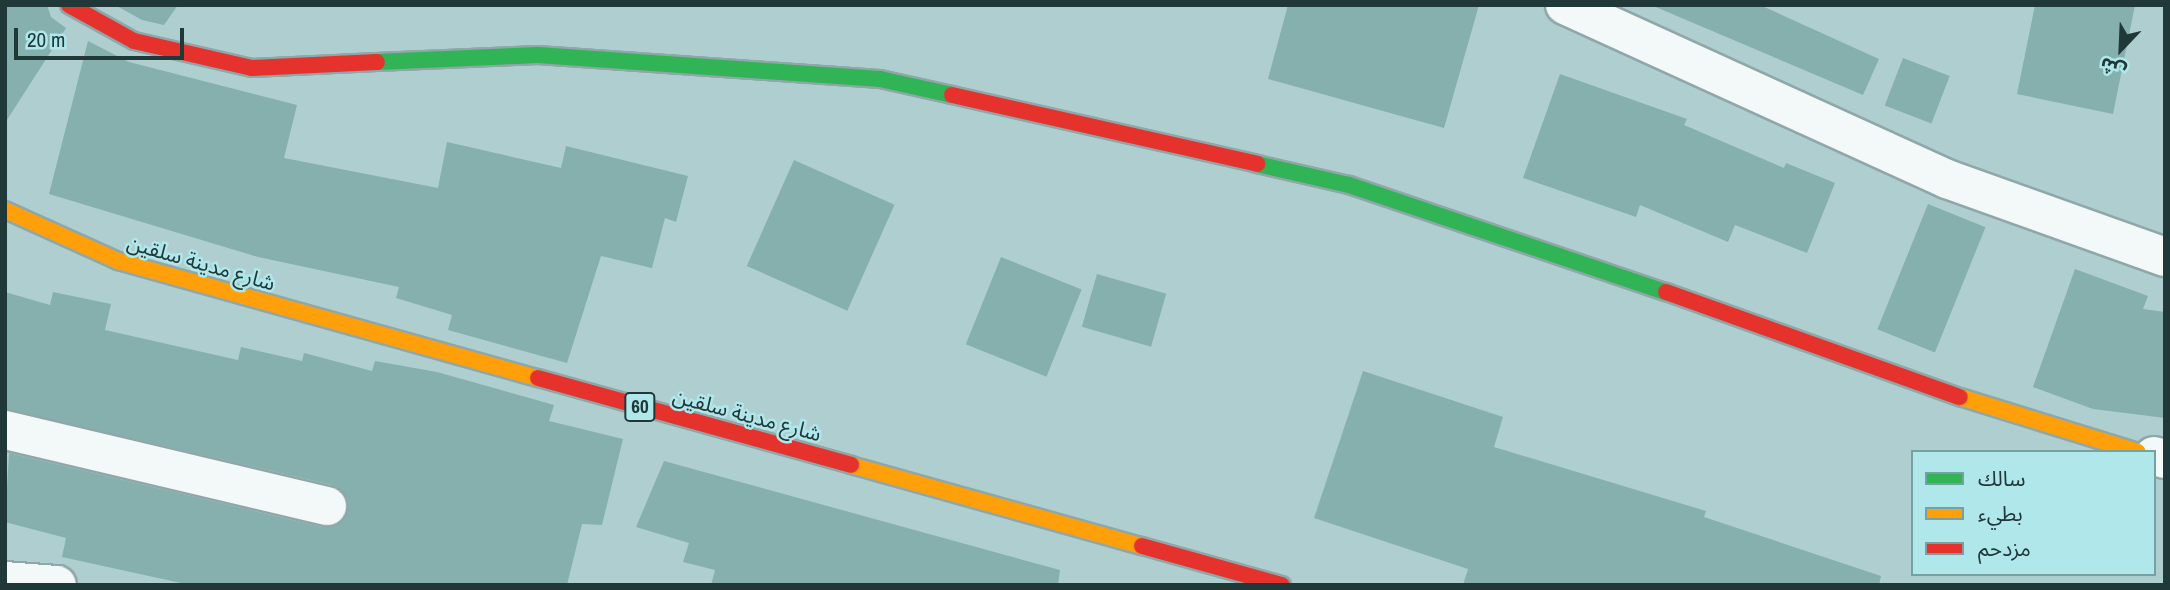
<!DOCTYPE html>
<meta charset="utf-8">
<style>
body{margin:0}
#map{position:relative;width:2170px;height:590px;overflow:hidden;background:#afced0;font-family:"Archivo Narrow","Noto Sans Arabic",sans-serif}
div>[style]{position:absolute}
.building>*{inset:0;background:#85b0ad;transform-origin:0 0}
.roads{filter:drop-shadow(2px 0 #8fa7a8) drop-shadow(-2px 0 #8fa7a8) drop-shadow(0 2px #8fa7a8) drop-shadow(0 -2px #8fa7a8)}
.street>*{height:38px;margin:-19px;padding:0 19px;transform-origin:19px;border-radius:19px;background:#f3f8f8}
.fast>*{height:16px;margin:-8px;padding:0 8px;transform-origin:8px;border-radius:8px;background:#30b455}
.slow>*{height:16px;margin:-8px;padding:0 8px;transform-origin:8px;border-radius:8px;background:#ff9f0a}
.jam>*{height:16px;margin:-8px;padding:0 8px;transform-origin:8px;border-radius:8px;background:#e5322d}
span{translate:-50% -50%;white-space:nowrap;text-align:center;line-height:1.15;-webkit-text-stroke:5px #afe7ea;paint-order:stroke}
.shield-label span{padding:2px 5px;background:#afe7ea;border:2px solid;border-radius:5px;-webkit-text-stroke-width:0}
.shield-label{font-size:19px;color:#213839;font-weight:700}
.street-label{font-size:21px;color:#213839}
.frame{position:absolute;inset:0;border:7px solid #213839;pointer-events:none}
.legend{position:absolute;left:1911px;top:450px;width:245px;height:126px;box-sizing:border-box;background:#afe7ea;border:2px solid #76a1a3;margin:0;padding:9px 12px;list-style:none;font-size:21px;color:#213839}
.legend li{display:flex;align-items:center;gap:14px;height:35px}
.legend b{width:35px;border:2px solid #76a1a3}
.north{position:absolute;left:2086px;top:14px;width:70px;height:70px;-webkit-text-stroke:5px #afe7ea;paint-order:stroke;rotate:203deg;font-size:19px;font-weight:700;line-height:28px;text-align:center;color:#213839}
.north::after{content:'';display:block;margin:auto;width:24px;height:32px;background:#213839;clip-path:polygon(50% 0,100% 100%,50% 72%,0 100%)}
.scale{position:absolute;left:14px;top:28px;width:170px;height:32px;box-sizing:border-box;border:4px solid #213839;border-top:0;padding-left:9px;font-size:21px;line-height:24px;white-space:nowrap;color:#213839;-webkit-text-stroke:5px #afe7ea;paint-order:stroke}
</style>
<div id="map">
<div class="building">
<i style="clip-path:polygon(5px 5px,47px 5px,51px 17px,66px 28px,5px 123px)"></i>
<i style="clip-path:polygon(115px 5px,178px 5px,164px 25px,142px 20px)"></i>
<i style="clip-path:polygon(1288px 5px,1479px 5px,1444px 128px,1268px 79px)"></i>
<i style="clip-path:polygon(1651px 5px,1760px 5px,1879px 59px,1863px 95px)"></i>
<i style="clip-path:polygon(2035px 5px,2135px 5px,2113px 114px,2017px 94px)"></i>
<i style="clip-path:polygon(88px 41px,129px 62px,297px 105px,284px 158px,438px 188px,447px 142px,561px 168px,566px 146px,688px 176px,676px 222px,665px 218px,652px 268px,601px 256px,567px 363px,448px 330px,452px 315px,396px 298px,399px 287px,258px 257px,49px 194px)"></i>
<i style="left:1903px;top:58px;width:50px;height:51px;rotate:21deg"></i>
<i style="clip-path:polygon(1560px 74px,1687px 119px,1684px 125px,1784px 168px,1786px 163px,1835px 183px,1807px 253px,1735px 225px,1728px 242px,1640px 205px,1636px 217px,1523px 178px)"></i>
<i style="left:794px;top:160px;width:110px;height:116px;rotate:24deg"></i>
<i style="left:1928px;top:204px;width:62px;height:135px;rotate:22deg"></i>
<i style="left:1001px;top:257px;width:87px;height:94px;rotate:22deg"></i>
<i style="clip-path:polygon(2075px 269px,2148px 296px,2143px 309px,2165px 312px,2165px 418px,2093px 409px,2033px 387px)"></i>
<i style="left:1097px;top:274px;width:72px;height:55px;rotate:16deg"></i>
<i style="clip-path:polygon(5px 292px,50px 305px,53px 292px,111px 304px,105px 330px,238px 360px,241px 347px,302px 361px,304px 353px,372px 371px,375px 361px,437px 372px,554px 405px,549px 421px,623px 439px,602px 525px,582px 524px,567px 585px,190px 585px,62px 557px,66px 538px,5px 522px,9px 453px,322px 527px,342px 521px,348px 500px,332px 485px,5px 409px)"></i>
<i style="clip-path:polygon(1363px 371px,1503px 417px,1494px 447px,1706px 511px,1704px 517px,1881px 576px,1879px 585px,1463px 585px,1468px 569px,1314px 518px)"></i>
<i style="clip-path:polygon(664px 461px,1060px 570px,1058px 585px,711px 585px,715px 570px,683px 562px,689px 543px,636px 527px)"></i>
</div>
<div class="roads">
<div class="street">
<i style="left:1565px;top:5px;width:420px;rotate:24.5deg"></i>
<i style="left:1947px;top:179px;width:232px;rotate:19.7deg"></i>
<i style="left:5px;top:430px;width:331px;rotate:13.3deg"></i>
<i style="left:2154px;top:456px;width:11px;rotate:15deg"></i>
<i style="left:5px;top:581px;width:52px;rotate:4.4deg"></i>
</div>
<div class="fast">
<i style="left:377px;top:62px;width:161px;rotate:-2.5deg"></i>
<i style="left:538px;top:55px;width:343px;rotate:4deg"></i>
<i style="left:880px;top:79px;width:74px;rotate:12.5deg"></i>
<i style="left:1257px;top:164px;width:94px;rotate:12.9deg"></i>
<i style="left:1349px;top:185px;width:335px;rotate:18.7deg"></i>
</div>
<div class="slow">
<i style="left:5px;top:210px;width:124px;rotate:24.3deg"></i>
<i style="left:118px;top:261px;width:436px;rotate:15.6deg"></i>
<i style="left:1960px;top:397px;width:186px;rotate:17.2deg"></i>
<i style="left:851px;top:465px;width:302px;rotate:15.6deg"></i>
</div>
<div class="jam">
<i style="left:69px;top:5px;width:74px;rotate:29deg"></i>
<i style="left:134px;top:41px;width:121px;rotate:12.9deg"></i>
<i style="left:252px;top:68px;width:125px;rotate:-2.7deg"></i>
<i style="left:952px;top:95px;width:313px;rotate:12.7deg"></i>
<i style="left:1666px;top:292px;width:312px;rotate:19.7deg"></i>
<i style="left:538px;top:378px;width:325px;rotate:15.5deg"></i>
<i style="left:1142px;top:546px;width:145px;rotate:15.6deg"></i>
</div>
</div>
<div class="shield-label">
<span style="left:640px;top:407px">60</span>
</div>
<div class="street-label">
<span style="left:201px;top:263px;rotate:16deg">شارع مدينة سلقين</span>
<span style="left:747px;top:415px;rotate:15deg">شارع مدينة سلقين</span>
</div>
<div class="frame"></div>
<ul class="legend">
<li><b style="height:9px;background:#30b455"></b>سالك</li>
<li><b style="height:9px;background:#ff9f0a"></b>بطيء</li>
<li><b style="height:9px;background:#e5322d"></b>مزدحم</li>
</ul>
<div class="north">ش</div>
<div class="scale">20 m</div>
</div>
